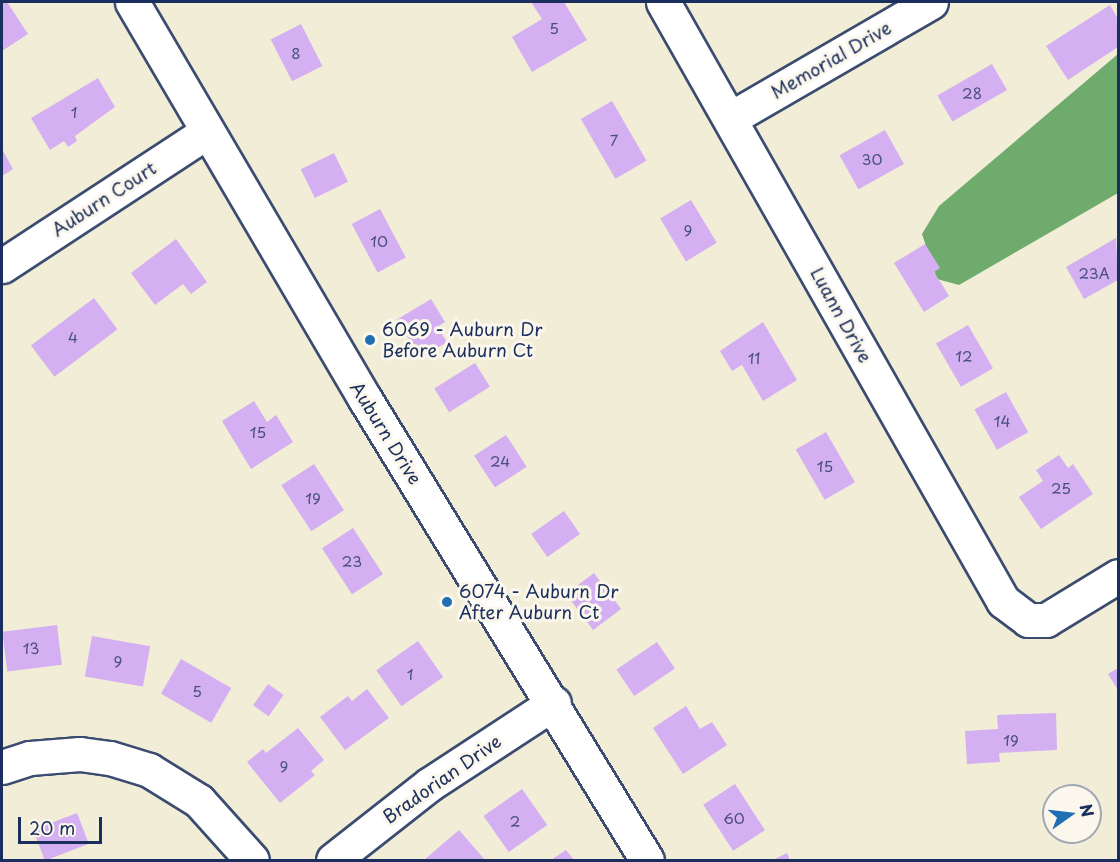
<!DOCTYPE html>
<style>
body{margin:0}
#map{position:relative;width:1120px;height:862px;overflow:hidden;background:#f2edd7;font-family:"Playpen Sans",sans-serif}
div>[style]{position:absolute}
.forest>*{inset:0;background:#6eab6c}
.building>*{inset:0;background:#d4aff1;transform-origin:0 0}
.roads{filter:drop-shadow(2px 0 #3b4c70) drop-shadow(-2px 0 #3b4c70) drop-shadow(0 2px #3b4c70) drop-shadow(0 -2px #3b4c70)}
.minor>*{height:33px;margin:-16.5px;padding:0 16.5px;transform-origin:16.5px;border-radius:16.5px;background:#fff}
.dots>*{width:16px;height:16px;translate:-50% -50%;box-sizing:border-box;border:3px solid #fbf7ec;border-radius:50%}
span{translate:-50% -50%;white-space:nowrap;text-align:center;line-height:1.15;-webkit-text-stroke:6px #fbf7ec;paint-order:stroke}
.number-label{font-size:15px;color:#494f83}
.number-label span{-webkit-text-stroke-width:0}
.street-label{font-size:18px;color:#1b2f5e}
.poi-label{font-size:18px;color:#1b2f5e}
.left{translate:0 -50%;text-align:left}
.frame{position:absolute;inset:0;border:3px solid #1b2f5e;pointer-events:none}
.north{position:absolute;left:1042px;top:784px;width:60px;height:60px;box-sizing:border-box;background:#fbf7ec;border:2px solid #a1a7b3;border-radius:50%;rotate:76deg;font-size:16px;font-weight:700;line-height:24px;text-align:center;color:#1b2f5e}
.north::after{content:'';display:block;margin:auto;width:21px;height:27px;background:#1f6fb2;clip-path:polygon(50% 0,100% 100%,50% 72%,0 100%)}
.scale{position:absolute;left:18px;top:817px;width:84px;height:27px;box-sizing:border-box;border:3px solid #1b2f5e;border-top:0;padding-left:8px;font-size:18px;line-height:21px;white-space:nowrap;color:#1b2f5e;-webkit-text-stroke:4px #fbf7ec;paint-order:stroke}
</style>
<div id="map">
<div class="forest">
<i style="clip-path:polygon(1118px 54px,1118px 193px,959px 285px,937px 279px,922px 234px,939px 206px)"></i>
</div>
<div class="building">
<i style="clip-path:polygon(2px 2px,7px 2px,28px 34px,2px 51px)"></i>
<i style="clip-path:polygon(531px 2px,564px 2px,587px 40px,532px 72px,512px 37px,542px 19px)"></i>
<i style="clip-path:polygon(1110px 5px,1118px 19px,1118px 47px,1068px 80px,1046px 46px)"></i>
<i style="left:301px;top:24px;width:47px;height:34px;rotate:63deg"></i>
<i style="left:992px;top:64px;width:30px;height:63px;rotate:60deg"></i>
<i style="clip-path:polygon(98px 78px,115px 107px,75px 136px,77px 141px,68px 147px,64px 141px,50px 150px,31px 118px)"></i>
<i style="left:612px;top:101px;width:69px;height:36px;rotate:60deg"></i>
<i style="left:885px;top:130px;width:39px;height:52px;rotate:61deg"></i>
<i style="clip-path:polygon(2px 149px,13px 169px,2px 176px)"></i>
<i style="left:334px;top:153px;width:32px;height:37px;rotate:64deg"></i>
<i style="left:691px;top:200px;width:50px;height:36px;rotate:59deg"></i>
<i style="left:380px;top:209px;width:55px;height:32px;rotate:62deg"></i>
<i style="clip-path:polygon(1116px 238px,1118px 280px,1084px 299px,1066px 267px)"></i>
<i style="clip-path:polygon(176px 239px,207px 282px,191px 294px,183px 284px,155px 305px,131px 273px)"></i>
<i style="clip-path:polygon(925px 244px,940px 268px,934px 272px,949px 296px,924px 312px,894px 263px)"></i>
<i style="left:94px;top:298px;width:39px;height:79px;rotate:53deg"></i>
<i style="clip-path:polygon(431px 299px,445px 322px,437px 327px,447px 342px,422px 358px,396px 320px)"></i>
<i style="clip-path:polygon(763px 322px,797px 380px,763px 401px,742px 365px,732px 371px,720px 351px)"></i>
<i style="left:968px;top:325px;width:50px;height:37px;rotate:60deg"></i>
<i style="left:475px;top:363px;width:28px;height:48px;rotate:58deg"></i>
<i style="left:1006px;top:392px;width:46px;height:36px;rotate:61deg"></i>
<i style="clip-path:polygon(254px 401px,267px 422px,276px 415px,293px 442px,251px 469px,222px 421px)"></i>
<i style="left:826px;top:432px;width:58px;height:35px;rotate:60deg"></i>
<i style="left:506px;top:435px;width:38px;height:38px;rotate:57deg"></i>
<i style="clip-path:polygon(1059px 455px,1068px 468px,1073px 464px,1093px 494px,1041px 529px,1019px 497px,1043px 481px,1036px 470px)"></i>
<i style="left:314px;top:464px;width:55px;height:39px;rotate:57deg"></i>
<i style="left:564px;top:511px;width:28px;height:40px;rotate:55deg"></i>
<i style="left:353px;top:528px;width:55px;height:37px;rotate:57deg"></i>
<i style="left:594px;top:573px;width:45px;height:35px;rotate:53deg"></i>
<i style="left:57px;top:625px;width:40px;height:55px;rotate:83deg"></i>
<i style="left:92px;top:636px;width:59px;height:41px;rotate:10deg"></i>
<i style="left:418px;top:641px;width:44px;height:51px;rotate:55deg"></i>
<i style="left:657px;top:642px;width:32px;height:49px;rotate:56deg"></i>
<i style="left:181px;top:659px;width:58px;height:40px;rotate:30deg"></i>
<i style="clip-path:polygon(1118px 668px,1118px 690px,1108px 674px)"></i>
<i style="left:268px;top:684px;width:19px;height:26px;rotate:35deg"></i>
<i style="clip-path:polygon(367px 689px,389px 718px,345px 750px,320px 717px,348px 696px,352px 701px)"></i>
<i style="clip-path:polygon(686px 706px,700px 729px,712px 722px,727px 745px,683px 774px,653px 728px)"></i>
<i style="clip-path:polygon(1056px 713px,1057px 750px,999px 753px,1000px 762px,967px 764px,965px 731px,998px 729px,997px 715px)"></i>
<i style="clip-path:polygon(298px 728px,324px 760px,311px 771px,315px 775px,280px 803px,247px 762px,263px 749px,266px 753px)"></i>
<i style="left:735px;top:784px;width:55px;height:38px;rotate:57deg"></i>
<i style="left:522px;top:789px;width:44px;height:47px;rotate:55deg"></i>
<i style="left:77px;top:813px;width:33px;height:47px;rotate:69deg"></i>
<i style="clip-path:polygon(459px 830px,485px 860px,424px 860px)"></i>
<i style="clip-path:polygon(566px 850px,574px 860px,551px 860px)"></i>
<i style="clip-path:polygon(787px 853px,790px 860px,773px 860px)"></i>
</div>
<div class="roads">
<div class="minor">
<i style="left:132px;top:2px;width:460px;rotate:59.6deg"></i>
<i style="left:365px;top:399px;width:540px;rotate:58.55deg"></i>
<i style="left:663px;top:2px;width:689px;rotate:60.42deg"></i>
<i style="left:1003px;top:601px;width:31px;rotate:37deg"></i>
<i style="left:1028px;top:620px;width:18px"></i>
<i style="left:1046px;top:620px;width:84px;rotate:-31.4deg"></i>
<i style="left:731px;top:118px;width:231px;rotate:-30.1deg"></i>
<i style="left:2px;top:266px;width:245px;rotate:-33.2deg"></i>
<i style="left:2px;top:767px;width:29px;rotate:-18deg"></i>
<i style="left:30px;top:758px;width:50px;rotate:-4.6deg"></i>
<i style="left:80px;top:754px;width:30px;rotate:8deg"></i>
<i style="left:110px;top:758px;width:41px;rotate:17.1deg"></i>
<i style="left:149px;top:770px;width:59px;rotate:31.8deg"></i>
<i style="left:199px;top:801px;width:79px;rotate:48.1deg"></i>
<i style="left:333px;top:860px;width:123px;rotate:-38.1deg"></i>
<i style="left:430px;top:784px;width:148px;rotate:-33.2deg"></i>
</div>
</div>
<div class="dots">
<i style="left:370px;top:340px;background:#1f6fb2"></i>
<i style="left:447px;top:602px;background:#1f6fb2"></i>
</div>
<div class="number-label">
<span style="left:554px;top:28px">5</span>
<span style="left:296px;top:53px">8</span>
<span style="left:972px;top:93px">28</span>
<span style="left:74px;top:112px">1</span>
<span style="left:614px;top:140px">7</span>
<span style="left:872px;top:159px">30</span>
<span style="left:688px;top:230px">9</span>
<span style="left:379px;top:241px">10</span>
<span style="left:1094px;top:273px">23A</span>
<span style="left:73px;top:337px">4</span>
<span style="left:964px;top:356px">12</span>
<span style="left:754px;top:358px">11</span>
<span style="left:1002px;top:421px">14</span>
<span style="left:258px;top:432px">15</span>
<span style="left:500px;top:461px">24</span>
<span style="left:825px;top:466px">15</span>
<span style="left:1061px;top:488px">25</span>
<span style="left:313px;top:498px">19</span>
<span style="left:352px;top:561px">23</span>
<span style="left:31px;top:648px">13</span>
<span style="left:118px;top:661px">9</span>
<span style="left:410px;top:674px">1</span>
<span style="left:197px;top:691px">5</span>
<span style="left:1011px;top:740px">19</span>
<span style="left:284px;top:766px">9</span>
<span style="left:734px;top:818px">60</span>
<span style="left:515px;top:821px">2</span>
</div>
<div class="street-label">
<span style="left:831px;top:60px;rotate:-30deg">Memorial Drive</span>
<span style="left:104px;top:199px;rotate:-33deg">Auburn Court</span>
<span style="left:841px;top:315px;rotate:61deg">Luann Drive</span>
<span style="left:386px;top:433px;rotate:58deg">Auburn Drive</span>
<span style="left:442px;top:779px;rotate:-35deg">Bradorian Drive</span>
</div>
<div class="poi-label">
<span class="left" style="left:382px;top:340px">6069 - Auburn Dr<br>Before Auburn Ct</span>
<span class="left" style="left:459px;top:602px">6074 - Auburn Dr<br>After Auburn Ct</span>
</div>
<div class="frame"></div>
<div class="north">N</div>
<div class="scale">20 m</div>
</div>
